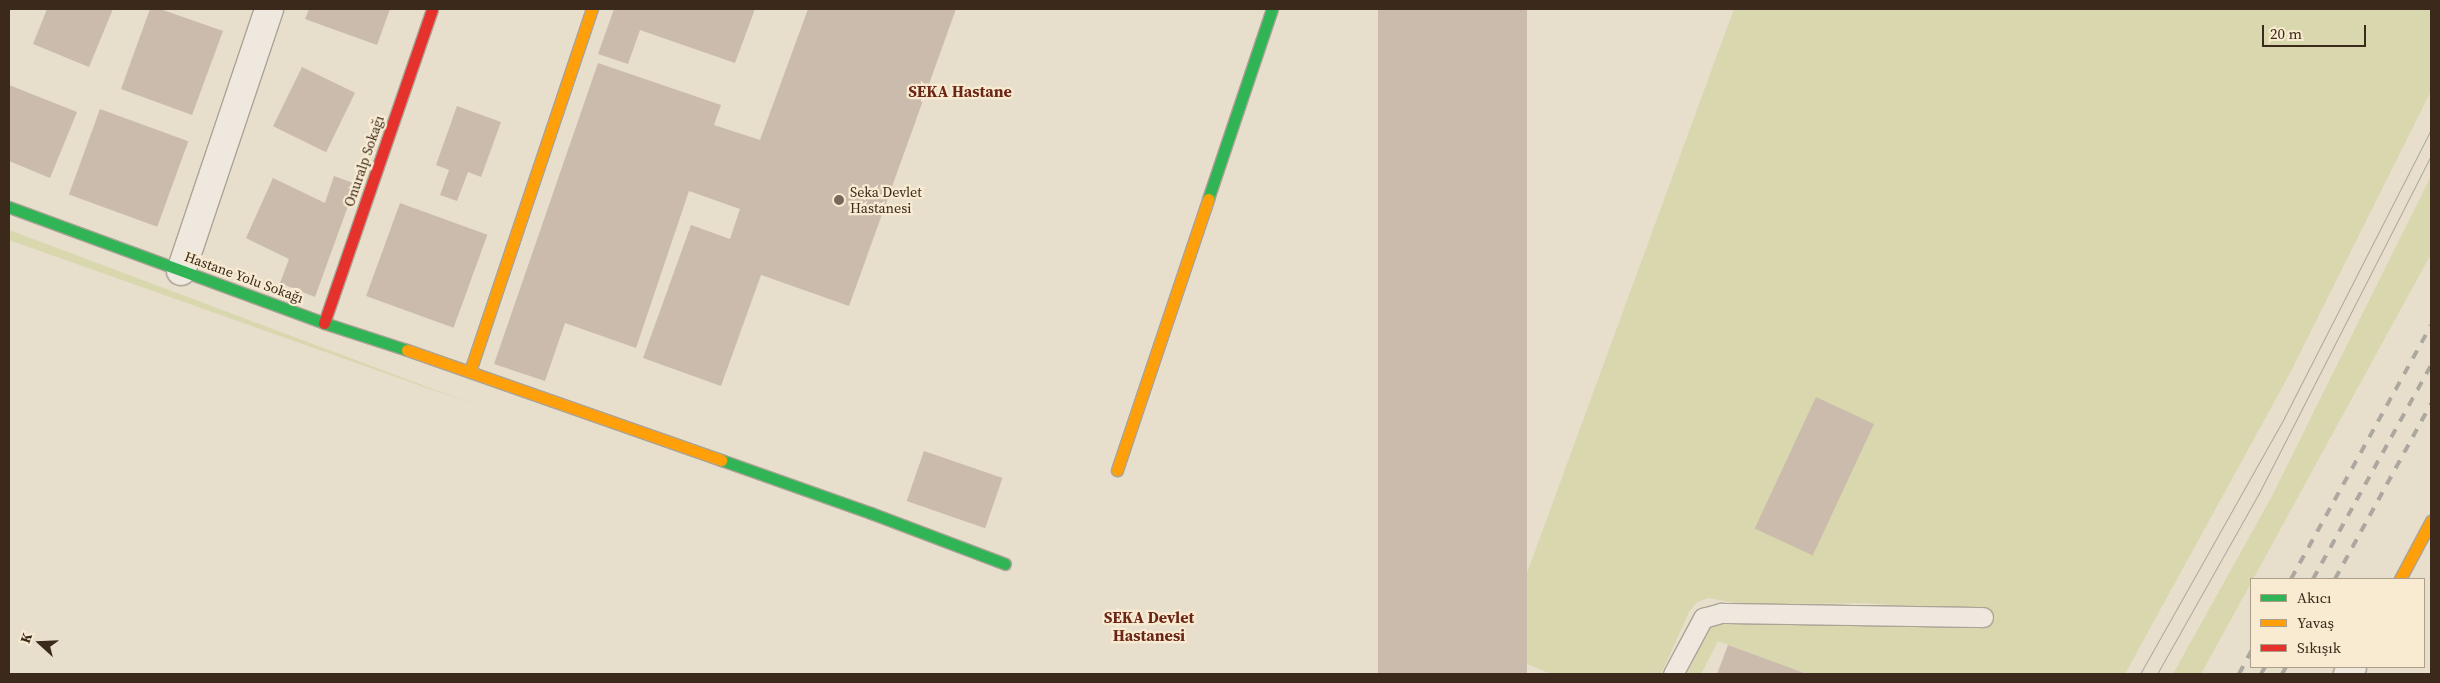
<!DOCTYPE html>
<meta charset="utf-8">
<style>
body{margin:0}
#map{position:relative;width:2440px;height:683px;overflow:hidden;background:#e7decc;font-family:"Source Serif 4",serif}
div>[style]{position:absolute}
.green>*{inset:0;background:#d8d7ad}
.building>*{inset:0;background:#cbbbac;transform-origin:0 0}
.roads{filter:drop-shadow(1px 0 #aca396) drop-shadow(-1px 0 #aca396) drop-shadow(0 1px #aca396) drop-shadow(0 -1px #aca396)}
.lane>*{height:19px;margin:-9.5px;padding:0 9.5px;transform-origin:9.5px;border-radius:9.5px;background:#eee8df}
.street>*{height:28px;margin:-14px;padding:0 14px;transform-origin:14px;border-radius:14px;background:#eee8df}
.fast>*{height:11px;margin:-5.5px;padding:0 5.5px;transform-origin:5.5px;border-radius:5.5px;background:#30b455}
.slow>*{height:11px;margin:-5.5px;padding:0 5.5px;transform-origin:5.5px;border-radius:5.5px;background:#ff9f0a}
.jam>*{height:11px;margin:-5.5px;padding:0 5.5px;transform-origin:5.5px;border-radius:5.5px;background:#e5322d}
.tram>*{height:1px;margin:-0.5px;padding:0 0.5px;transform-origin:0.5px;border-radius:0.5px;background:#ada89f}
.rail>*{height:4px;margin-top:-2px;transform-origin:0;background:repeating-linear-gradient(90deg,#ada89f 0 9px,transparent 0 18px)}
.dots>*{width:14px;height:14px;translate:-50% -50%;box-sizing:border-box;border:2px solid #f8ebd1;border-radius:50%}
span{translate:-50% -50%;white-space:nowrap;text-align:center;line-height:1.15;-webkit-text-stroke:4.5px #f8ebd1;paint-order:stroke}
.street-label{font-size:14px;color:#3b2a1c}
.poi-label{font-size:14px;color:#3b2a1c}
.left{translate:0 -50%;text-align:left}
.quarter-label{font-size:16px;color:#6c2618;font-weight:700}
.frame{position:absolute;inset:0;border:10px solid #3b2a1c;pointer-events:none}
.legend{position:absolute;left:2250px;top:578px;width:175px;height:90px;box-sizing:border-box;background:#f8ebd1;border:1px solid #ac9e89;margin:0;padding:6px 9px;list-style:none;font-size:15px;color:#3b2a1c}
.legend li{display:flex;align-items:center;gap:10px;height:25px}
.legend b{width:25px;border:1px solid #ac9e89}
.north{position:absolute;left:15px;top:618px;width:50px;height:50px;-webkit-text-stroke:4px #f8ebd1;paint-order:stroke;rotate:290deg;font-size:14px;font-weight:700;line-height:20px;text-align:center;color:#3b2a1c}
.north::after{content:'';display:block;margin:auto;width:18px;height:22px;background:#3b2a1c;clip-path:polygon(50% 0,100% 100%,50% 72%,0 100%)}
.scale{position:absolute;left:2262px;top:25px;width:104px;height:22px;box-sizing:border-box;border:2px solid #3b2a1c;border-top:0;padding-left:6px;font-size:15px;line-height:18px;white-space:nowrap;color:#3b2a1c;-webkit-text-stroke:4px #f8ebd1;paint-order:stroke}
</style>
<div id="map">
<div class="green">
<i style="clip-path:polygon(1734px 9px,2431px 9px,2431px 91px,2290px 373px,2125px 674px,1807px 674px,1718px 641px,1701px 674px,1687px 674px,1708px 629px,1719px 623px,1766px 623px,1807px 619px,1991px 624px,1991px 611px,1865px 603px,1789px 604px,1755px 607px,1709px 598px,1697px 602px,1689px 612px,1661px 674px,1551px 674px,1498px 652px)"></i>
<i style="clip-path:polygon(2431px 176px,2431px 254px,2201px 674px,2173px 674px,2271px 498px)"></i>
<i style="clip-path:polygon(9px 230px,478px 406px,9px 240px)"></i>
</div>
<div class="building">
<i style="clip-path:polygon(47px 9px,113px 9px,89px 67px,33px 44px)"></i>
<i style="clip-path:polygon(150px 9px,160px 9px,223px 31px,192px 115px,121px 89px)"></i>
<i style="clip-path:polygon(309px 9px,390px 9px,377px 45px,305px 19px)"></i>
<i style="clip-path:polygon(614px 9px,755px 9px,735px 63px,640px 30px,628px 64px,598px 54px)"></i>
<i style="clip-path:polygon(808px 9px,956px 9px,849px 306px,761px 275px,721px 386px,643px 358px,691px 225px,730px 239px,740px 209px,689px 191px,636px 348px,565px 323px,545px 381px,494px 364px,598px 63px,721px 105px,714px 125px,760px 140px)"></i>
<i style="left:1378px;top:9px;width:149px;height:696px"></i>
<i style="left:302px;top:67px;width:59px;height:66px;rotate:26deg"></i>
<i style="clip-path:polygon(9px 85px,77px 112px,50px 178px,9px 161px)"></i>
<i style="clip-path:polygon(457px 106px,501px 122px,481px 177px,468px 172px,457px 201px,440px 195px,449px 170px,436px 165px)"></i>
<i style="left:100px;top:109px;width:94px;height:91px;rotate:20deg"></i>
<i style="clip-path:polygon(334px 176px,356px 184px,315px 297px,280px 283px,289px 259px,246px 238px,273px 178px,325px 203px)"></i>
<i style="left:400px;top:203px;width:93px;height:99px;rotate:20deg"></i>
<i style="left:1816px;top:397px;width:64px;height:145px;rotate:25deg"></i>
<i style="left:924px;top:451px;width:83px;height:53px;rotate:19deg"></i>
<i style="clip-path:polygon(1728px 645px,1807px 674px,1717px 674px)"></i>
</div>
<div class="roads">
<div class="lane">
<i style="left:1673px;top:674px;width:64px;rotate:-61.8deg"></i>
<i style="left:1703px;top:618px;width:19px;rotate:-16deg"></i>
<i style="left:1721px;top:613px;width:262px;rotate:0.9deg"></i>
</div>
<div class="street">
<i style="left:181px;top:271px;width:276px;rotate:-71.4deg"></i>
<i style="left:2348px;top:674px;width:8px;rotate:-60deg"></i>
</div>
<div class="fast">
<i style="left:1208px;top:199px;width:200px;rotate:-71.4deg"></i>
<i style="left:9px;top:207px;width:336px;rotate:20.2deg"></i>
<i style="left:324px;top:323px;width:87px;rotate:18deg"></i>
<i style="left:721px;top:460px;width:159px;rotate:19.5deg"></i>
<i style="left:871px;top:513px;width:143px;rotate:20.8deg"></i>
</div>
<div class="slow">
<i style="left:407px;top:350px;width:333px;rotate:19.3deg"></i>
<i style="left:470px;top:371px;width:382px;rotate:-71.4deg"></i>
<i style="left:1117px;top:470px;width:286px;rotate:-71.4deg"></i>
<i style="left:2400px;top:579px;width:66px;rotate:-61.9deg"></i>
</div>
<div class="jam">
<i style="left:324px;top:323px;width:332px;rotate:-71deg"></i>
</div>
</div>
<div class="tram">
<i style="left:2140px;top:674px;width:294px;rotate:-60.6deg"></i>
<i style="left:2284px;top:418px;width:324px;rotate:-63deg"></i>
<i style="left:2157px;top:674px;width:206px;rotate:-60.6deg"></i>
<i style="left:2258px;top:495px;width:381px;rotate:-63deg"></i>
</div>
<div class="rail">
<i style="left:2291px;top:579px;width:290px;rotate:-61.1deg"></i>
<i style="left:2313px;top:579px;width:244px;rotate:-61.1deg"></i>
<i style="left:2335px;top:579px;width:200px;rotate:-61.3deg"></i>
<i style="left:2239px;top:674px;width:26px;rotate:-62deg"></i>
<i style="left:2261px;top:674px;width:8px;rotate:-60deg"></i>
<i style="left:2282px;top:674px;width:8px;rotate:-60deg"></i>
</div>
<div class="dots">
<i style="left:839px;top:200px;background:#77695a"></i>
</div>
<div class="street-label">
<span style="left:364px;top:161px;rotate:-71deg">Onuralp Sokağı</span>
<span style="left:244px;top:277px;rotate:20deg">Hastane Yolu Sokağı</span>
</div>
<div class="poi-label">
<span class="left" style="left:850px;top:200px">Seka Devlet<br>Hastanesi</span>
</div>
<div class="quarter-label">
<span style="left:960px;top:91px">SEKA Hastane</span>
<span style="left:1149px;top:626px">SEKA Devlet<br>Hastanesi</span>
</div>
<div class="frame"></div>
<ul class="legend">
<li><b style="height:6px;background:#30b455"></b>Akıcı</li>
<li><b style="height:6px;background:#ff9f0a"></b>Yavaş</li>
<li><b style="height:6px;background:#e5322d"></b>Sıkışık</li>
</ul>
<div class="north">K</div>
<div class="scale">20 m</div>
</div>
